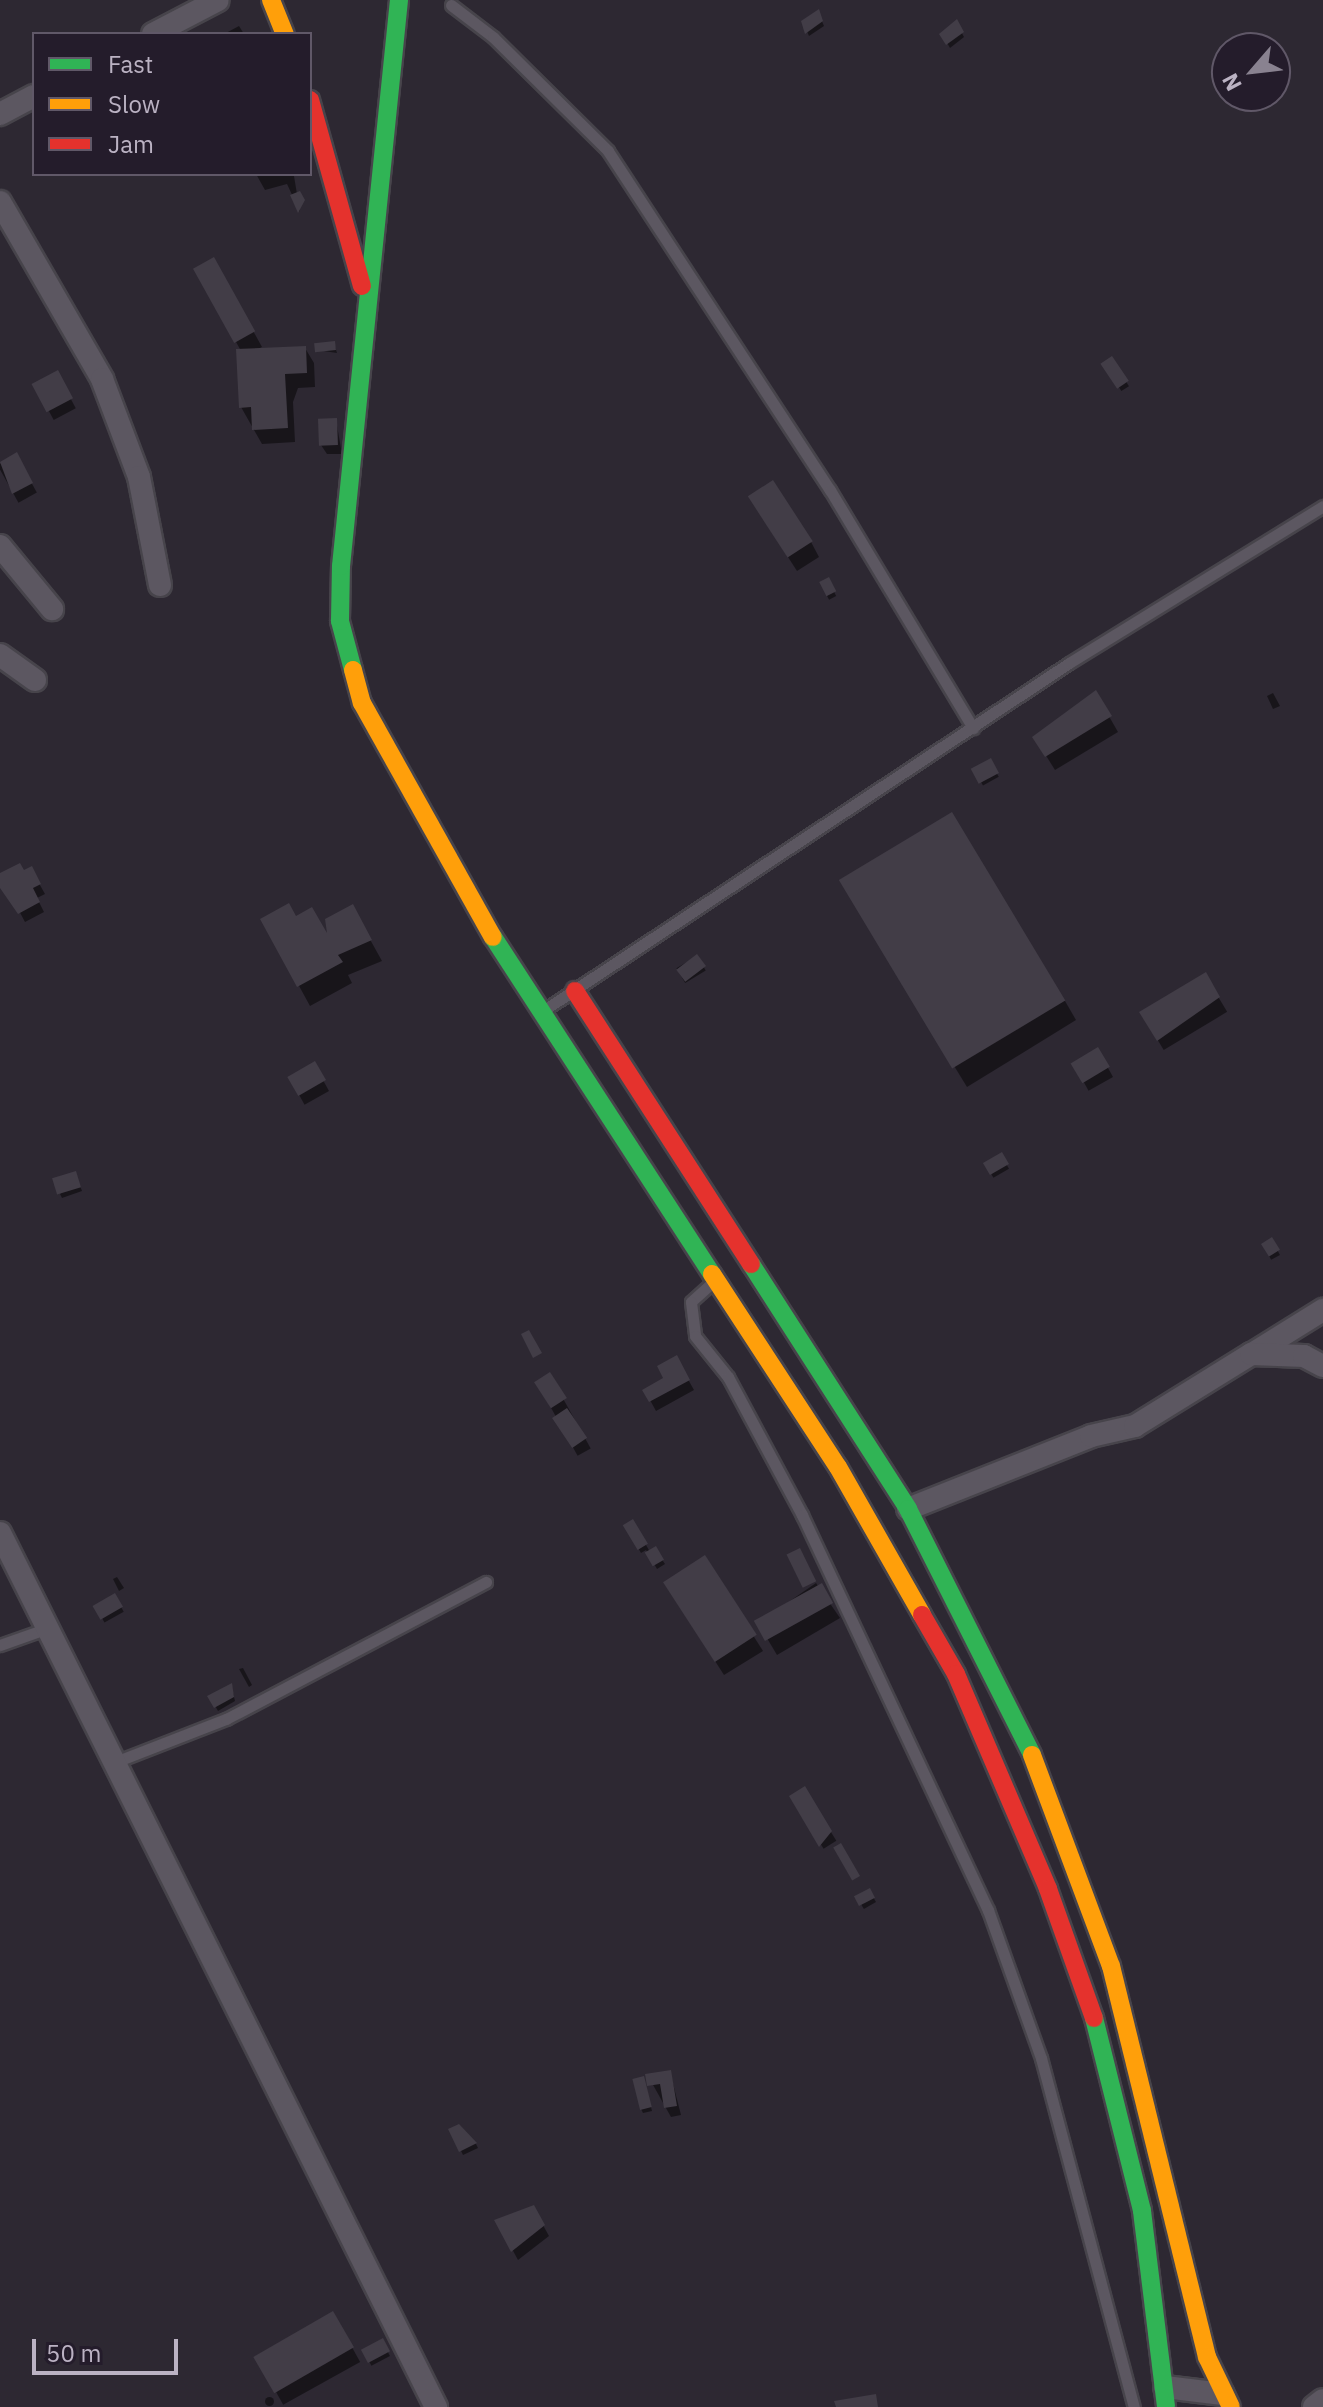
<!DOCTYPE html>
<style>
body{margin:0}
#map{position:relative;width:1323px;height:2407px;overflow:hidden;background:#2d2832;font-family:"IBM Plex Sans",sans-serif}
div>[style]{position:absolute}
.shadow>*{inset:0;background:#0007;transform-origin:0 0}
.round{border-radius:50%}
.building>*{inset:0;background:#423d47;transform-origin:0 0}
.roads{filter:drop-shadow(2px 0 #47444b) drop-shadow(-2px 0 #47444b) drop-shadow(0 2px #47444b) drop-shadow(0 -2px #47444b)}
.lane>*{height:11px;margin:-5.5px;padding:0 5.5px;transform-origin:5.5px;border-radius:5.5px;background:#5c5761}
.street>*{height:22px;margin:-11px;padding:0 11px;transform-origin:11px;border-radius:11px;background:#5c5761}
.fast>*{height:18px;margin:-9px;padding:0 9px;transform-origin:9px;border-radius:9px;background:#30b455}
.slow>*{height:18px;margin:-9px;padding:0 9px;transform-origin:9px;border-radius:9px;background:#ff9f0a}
.jam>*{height:18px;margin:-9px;padding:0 9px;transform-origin:9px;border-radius:9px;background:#e5322d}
span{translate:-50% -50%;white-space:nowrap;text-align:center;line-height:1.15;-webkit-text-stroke:6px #241c2b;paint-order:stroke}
.legend{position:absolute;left:32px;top:32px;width:280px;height:144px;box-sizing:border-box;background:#241c2b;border:2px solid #605868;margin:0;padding:10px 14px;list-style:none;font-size:24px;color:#bbb2c3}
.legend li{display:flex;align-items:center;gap:16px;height:40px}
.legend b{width:40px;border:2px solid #605868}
.north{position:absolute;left:1211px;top:32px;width:80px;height:80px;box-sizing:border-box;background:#241c2b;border:2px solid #605868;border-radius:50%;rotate:242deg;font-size:22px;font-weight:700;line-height:32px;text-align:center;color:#bbb2c3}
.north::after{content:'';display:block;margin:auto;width:28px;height:36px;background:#898290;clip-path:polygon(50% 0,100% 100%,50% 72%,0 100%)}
.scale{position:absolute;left:32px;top:2339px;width:146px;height:36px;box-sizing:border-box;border:4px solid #bbb2c3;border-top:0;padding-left:10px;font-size:24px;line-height:28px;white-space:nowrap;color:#bbb2c3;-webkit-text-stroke:6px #241c2b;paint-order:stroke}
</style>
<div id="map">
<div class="shadow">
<i style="clip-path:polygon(818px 12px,824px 26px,809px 36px,803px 22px)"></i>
<i style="clip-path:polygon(956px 22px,964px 37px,950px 48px,942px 34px)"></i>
<i style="clip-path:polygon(239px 26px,244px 34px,224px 34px)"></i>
<i style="clip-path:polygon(256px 174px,294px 176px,300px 212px,287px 184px,265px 190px)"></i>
<i style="clip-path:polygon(214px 260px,262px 347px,256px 350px,305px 348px,314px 363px,315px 387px,298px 388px,293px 402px,295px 442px,262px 444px,241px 407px,241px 351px,196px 269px)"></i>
<i style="clip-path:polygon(334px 343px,337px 353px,317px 350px)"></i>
<i style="left:1112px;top:359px;width:32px;height:9px;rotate:58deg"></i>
<i style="left:57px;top:373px;width:40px;height:25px;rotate:62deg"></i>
<i style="clip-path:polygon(336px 420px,342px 454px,327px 454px,321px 445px)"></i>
<i style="left:16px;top:455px;width:43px;height:21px;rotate:61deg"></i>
<i style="clip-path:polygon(759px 512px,811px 542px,819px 557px,797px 571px)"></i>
<i style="left:828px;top:580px;width:18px;height:8px;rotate:63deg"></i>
<i style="clip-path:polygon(1095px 692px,1118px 732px,1055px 770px,1035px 738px)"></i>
<i style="clip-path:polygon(1273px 693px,1280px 706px,1273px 709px,1267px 696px)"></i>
<i style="left:990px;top:761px;width:18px;height:18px;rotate:61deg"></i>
<i style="clip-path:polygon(31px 869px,45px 894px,37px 898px,44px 912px,25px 922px,0 875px)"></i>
<i style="clip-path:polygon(853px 901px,1065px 1001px,1076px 1020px,967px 1087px)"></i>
<i style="clip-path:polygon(352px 907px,382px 961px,348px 975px,352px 983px,310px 1006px,263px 920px,296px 918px,330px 941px)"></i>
<i style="left:697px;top:956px;width:17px;height:24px;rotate:59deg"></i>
<i style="left:1205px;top:975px;width:43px;height:74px;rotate:59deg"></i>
<i style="left:1098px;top:1050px;width:31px;height:28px;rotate:61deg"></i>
<i style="left:314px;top:1064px;width:31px;height:28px;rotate:61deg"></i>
<i style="left:1001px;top:1155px;width:16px;height:18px;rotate:60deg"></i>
<i style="clip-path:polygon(77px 1178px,82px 1191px,62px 1198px,60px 1194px)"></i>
<i style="left:1272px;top:1240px;width:17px;height:10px;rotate:62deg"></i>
<i style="clip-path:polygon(676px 1358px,694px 1390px,656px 1411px,645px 1391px,666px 1379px)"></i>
<i style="left:550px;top:1375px;width:84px;height:15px;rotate:61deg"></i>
<i style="clip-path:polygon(633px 1522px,650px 1552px,655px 1549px,665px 1564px,657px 1569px,646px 1550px,641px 1553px,626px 1526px)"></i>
<i style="clip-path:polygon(704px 1558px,763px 1651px,724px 1675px,674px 1597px)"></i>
<i style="clip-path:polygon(117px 1577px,124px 1588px,119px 1591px,113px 1579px)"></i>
<i style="clip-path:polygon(816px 1583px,840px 1618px,777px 1655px,758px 1623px)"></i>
<i style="left:115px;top:1596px;width:18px;height:22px;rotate:61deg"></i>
<i style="clip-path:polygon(243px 1668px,252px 1685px,249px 1687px,239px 1669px)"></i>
<i style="clip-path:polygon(231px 1685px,235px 1701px,218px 1711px,210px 1697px)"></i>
<i style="left:804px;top:1789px;width:61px;height:15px;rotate:58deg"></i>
<i style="left:869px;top:1890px;width:14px;height:14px;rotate:60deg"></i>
<i style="clip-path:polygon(670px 2072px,681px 2115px,671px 2117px,648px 2076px)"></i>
<i style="clip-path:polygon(645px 2083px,652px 2111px,643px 2113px,641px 2109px)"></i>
<i style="clip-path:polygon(458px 2127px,476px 2144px,478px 2148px,463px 2155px,451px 2130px)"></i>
<i style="clip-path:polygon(533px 2207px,549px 2236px,518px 2260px,497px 2221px)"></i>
<i style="left:333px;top:2313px;width:56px;height:88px;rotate:61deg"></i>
<i style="left:382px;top:2341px;width:17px;height:21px;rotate:62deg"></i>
<i class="round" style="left:264.5px;top:2396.5px;width:9px;height:9px"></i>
</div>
<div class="building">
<i style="clip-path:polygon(819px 9px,823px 21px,805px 34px,801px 21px)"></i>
<i style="clip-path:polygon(957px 19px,964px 32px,946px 45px,939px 34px)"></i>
<i style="clip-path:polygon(300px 191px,305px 200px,298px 213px,290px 195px)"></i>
<i style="left:214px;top:257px;width:85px;height:24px;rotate:61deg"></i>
<i style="left:335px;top:341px;width:9px;height:21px;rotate:84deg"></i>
<i style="clip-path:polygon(306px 346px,307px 373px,285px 374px,288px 428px,252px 430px,251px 407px,239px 408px,236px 349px)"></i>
<i style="left:1112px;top:356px;width:30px;height:14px;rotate:56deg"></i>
<i style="left:58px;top:370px;width:32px;height:30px;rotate:62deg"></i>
<i style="left:337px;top:418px;width:27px;height:19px;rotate:88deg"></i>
<i style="clip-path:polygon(17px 452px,33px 483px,12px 494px,0 462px)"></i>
<i style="left:773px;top:480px;width:73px;height:30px;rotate:57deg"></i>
<i style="left:829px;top:577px;width:16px;height:11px;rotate:63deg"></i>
<i style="clip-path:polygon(1096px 690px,1112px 716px,1045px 757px,1032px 737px)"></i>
<i style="left:991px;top:758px;width:17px;height:23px;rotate:62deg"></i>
<i style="left:952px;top:812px;width:220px;height:132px;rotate:59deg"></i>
<i style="clip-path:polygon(20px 863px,24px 870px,32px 866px,41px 884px,33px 888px,40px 902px,18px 914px,0 888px,0 873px)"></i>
<i style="clip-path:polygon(289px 903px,296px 916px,312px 907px,327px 933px,325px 919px,353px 904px,372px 940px,338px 955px,343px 962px,297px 987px,260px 919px)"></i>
<i style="left:697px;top:954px;width:15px;height:26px;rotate:53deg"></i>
<i style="clip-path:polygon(1206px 972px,1220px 997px,1157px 1041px,1139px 1012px)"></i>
<i style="left:1098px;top:1047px;width:23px;height:32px;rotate:59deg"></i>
<i style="left:315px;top:1061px;width:22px;height:32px;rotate:60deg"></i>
<i style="left:1002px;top:1152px;width:14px;height:22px;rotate:60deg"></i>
<i style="left:76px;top:1171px;width:17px;height:25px;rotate:73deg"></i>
<i style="left:1272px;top:1237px;width:15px;height:13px;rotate:58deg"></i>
<i style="clip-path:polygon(529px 1330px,542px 1353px,533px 1358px,521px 1334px)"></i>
<i style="clip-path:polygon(677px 1355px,690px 1380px,649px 1402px,642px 1390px,663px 1378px,657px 1366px)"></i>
<i style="left:550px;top:1372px;width:31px;height:19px;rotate:57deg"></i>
<i style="left:567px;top:1408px;width:36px;height:18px;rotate:56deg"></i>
<i style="left:633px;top:1519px;width:29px;height:12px;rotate:59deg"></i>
<i style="left:656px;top:1546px;width:16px;height:13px;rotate:60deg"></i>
<i style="left:800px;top:1548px;width:37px;height:15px;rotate:64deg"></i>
<i style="left:705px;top:1555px;width:95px;height:50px;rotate:57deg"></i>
<i style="left:822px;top:1583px;width:23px;height:78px;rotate:61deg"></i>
<i style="left:115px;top:1593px;width:16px;height:26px;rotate:60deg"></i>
<i style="clip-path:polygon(232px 1683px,234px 1697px,214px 1708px,207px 1696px)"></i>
<i style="clip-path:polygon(805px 1786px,832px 1831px,819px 1847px,789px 1796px)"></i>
<i style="left:841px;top:1843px;width:38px;height:9px;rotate:60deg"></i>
<i style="left:870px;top:1888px;width:11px;height:18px;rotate:63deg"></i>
<i style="clip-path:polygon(671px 2070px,677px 2106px,664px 2108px,660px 2084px,647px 2086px,645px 2074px)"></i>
<i style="left:644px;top:2076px;width:32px;height:12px;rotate:76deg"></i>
<i style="clip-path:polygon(459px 2124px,477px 2143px,459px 2152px,448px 2129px)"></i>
<i style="clip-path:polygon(534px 2205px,545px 2225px,511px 2252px,494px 2220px)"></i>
<i style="left:333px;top:2311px;width:42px;height:92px;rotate:60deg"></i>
<i style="left:383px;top:2338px;width:15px;height:25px;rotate:62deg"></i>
<i style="clip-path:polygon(876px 2394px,878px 2407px,836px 2407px,834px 2401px)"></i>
</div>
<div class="roads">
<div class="lane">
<i style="left:451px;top:5px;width:53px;rotate:37.3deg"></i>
<i style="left:493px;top:37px;width:162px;rotate:44.7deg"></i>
<i style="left:608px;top:151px;width:405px;rotate:56.8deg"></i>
<i style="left:830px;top:490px;width:278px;rotate:59deg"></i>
<i style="left:544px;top:1010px;width:629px;rotate:-33.46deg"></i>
<i style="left:1069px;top:663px;width:299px;rotate:-31.7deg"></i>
<i style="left:714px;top:1281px;width:31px;rotate:138deg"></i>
<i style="left:691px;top:1302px;width:34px;rotate:83deg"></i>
<i style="left:695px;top:1336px;width:53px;rotate:51.2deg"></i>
<i style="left:728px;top:1377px;width:157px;rotate:61.8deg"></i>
<i style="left:802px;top:1515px;width:437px;rotate:64.8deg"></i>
<i style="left:988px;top:1910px;width:157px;rotate:70.3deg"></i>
<i style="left:1041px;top:2058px;width:361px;rotate:75.1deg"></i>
<i style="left:0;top:1645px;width:51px;rotate:-19.5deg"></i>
<i style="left:118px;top:1761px;width:116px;rotate:-21.3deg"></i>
<i style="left:226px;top:1719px;width:294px;rotate:-27.8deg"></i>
</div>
<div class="street">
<i style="left:153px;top:34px;width:73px;rotate:-27.6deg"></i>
<i style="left:0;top:114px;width:38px;rotate:-28deg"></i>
<i style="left:0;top:202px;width:204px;rotate:60deg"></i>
<i style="left:102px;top:379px;width:105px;rotate:69.3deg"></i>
<i style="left:139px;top:477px;width:110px;rotate:79deg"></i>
<i style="left:0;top:546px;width:82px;rotate:50.5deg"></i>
<i style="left:0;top:655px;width:43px;rotate:35.5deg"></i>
<i style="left:1252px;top:1354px;width:84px;rotate:-31.8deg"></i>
<i style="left:908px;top:1509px;width:197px;rotate:-21.7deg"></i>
<i style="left:1091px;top:1436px;width:45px;rotate:-12.8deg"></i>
<i style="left:1135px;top:1426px;width:137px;rotate:-31.8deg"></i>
<i style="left:1251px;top:1354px;width:53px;rotate:2.2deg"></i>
<i style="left:1304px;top:1356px;width:21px;rotate:28deg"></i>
<i style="left:0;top:1533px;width:977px;rotate:63.49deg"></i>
<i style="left:1165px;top:2387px;width:58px;rotate:6.9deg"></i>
<i style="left:1314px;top:2407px;width:11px;rotate:-38deg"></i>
</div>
<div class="fast">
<i style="left:353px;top:670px;width:51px;rotate:-104.9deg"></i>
<i style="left:340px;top:621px;width:55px;rotate:-89deg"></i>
<i style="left:341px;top:566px;width:569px;rotate:-84.15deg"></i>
<i style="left:493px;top:937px;width:402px;rotate:57deg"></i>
<i style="left:751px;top:1264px;width:291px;rotate:57.3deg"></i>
<i style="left:908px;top:1509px;width:275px;rotate:63.2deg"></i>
<i style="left:1094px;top:2018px;width:199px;rotate:76deg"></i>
<i style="left:1142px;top:2211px;width:197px;rotate:83deg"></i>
</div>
<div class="slow">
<i style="left:271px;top:0;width:37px;rotate:68deg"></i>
<i style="left:353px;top:670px;width:34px;rotate:75deg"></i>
<i style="left:362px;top:703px;width:268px;rotate:60.8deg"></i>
<i style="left:712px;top:1274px;width:230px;rotate:56.9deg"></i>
<i style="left:838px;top:1467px;width:170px;rotate:60.4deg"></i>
<i style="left:1032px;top:1755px;width:225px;rotate:69.5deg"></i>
<i style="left:1111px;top:1966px;width:403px;rotate:76.2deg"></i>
<i style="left:1207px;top:2357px;width:55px;rotate:64.4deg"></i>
</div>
<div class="jam">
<i style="left:310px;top:100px;width:193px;rotate:74.4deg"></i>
<i style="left:575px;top:991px;width:325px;rotate:57.2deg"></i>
<i style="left:922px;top:1615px;width:68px;rotate:60deg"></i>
<i style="left:956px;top:1674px;width:234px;rotate:66.8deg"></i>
<i style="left:1048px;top:1889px;width:137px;rotate:70.4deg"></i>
</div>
</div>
<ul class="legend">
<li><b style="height:10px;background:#30b455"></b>Fast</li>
<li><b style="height:10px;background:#ff9f0a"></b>Slow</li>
<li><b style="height:10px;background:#e5322d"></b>Jam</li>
</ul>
<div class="north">N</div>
<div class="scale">50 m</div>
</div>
